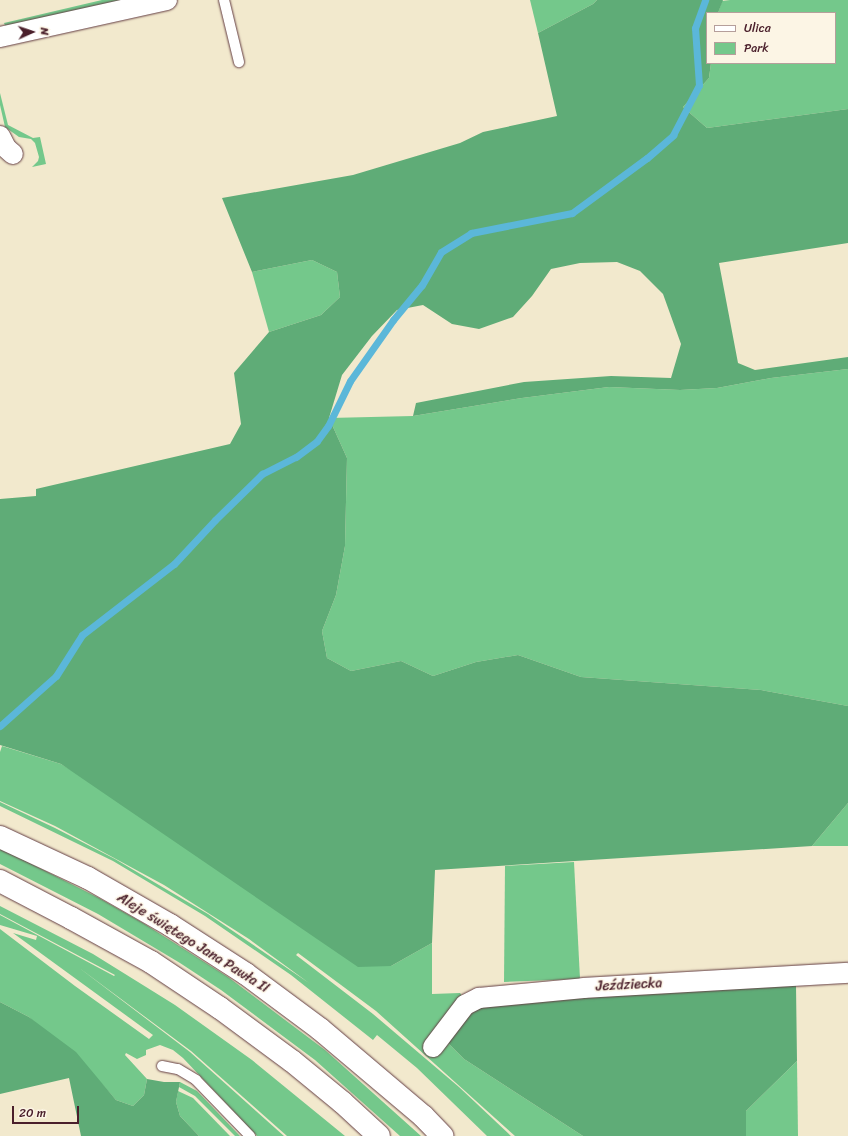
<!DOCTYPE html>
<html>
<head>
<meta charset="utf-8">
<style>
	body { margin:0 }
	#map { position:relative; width:848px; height:1136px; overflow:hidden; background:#f2e9cd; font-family:Sriracha,sans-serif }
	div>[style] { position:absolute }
	.green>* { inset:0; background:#74c88b }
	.forest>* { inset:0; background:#5fac77 }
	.stream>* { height:7px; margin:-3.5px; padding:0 3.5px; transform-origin:3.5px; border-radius:3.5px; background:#5bb7d9 }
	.roads { filter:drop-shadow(0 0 1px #633d43) drop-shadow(0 0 1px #633d43) }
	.lane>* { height:10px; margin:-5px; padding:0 5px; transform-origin:5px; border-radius:5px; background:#fff }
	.street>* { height:20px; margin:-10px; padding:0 10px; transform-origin:10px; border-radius:10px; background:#fff }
	.highway>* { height:22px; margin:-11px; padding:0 11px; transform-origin:11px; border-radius:11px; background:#fff }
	span { translate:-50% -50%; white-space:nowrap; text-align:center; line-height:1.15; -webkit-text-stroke:3px #fcf5e5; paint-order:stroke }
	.street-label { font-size:14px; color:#4a1f2b }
	.legend { position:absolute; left:706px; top:12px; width:130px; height:52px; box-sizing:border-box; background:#fcf5e5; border:1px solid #b59f9b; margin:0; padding:5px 7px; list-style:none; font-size:12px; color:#4a1f2b }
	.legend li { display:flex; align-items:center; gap:8px; height:20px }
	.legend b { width:20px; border:1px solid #b59f9b }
	.north { position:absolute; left:12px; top:12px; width:40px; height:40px; -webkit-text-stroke:3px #fcf5e5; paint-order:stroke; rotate:87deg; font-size:11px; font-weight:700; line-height:16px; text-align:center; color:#4a1f2b }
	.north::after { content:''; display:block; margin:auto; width:14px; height:18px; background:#4a1f2b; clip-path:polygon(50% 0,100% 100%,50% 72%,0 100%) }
	.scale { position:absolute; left:12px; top:1106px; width:67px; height:18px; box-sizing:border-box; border:2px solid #4a1f2b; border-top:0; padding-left:5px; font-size:12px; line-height:14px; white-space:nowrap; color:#4a1f2b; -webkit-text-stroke:3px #fcf5e5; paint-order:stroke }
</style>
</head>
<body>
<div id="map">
	<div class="green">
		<div style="clip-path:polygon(102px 0,129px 0,6px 28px,4px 23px)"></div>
		<div style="clip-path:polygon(530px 0,597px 0,593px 4px,538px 33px)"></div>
		<div style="clip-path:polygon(730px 0,848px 0,848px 109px,707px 128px,683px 107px,709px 78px,711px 63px,835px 63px,835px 13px,718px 13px,722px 1px)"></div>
		<div style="clip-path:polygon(0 93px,8px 125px,33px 138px,40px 137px,46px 164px,32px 167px,38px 161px,39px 157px,35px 143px,31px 139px,19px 137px,5px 127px,0 105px)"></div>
		<div style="clip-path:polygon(312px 260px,337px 272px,340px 297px,321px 315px,269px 332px,252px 272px)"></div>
		<div style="clip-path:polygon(848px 369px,848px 706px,761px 690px,581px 677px,518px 655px,476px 662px,433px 676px,401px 661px,351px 671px,327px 658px,322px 631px,336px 595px,345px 546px,347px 458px,329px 418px,413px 416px,522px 398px,609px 387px,680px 390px,717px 388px,771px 378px)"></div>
		<div style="clip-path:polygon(2px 746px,61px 764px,391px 966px,432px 943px,432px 994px,460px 993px,464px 998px,445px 1040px,464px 1059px,583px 1136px,515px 1136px,376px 1011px,298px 953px,296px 955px,373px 1014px,459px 1087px,511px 1136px,487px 1136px,417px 1068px,377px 1035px,373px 1040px,291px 975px,205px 916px,113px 861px,0 806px,0 802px,55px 828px,115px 859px,208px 914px,309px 983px,249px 939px,164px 885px,55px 826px,0 801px,0 752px)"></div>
		<div style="clip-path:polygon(848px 803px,848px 846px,812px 846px)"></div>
		<div style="clip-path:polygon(0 848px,99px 898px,143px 923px,228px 977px,325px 1050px,421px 1136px,400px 1136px,315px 1060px,221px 990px,180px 963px,98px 914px,0 864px)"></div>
		<div style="clip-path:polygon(574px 862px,580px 979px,504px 982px,505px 866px)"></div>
		<div style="clip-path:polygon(0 906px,93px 954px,175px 1005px,252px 1060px,345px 1136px,287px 1136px,191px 1051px,78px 967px,190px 1052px,284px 1136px,257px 1136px,183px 1058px,173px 1050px,160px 1045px,146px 1050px,146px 1055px,137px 1059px,126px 1053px,125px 1055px,147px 1079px,144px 1095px,133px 1106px,116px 1100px,102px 1084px,29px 1017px,0 1002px,0 929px,75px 986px,149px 1039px,153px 1035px,13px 933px,36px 940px,37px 936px,0 925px,0 915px,114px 976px,115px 975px,0 914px)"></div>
		<div style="clip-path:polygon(797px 1061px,798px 1136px,746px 1136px,746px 1111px)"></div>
		<div style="clip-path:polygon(180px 1082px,197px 1091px,240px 1136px,235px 1136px,195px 1096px,179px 1087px)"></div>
		<div style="clip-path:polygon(178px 1091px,193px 1098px,230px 1136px,199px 1136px,180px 1116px,176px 1102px)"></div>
	</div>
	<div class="forest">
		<div style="clip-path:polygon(597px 0,723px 0,718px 13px,707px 13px,707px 63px,711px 63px,709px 78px,683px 107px,707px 128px,848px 109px,848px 243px,719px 263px,738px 363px,755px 370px,848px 357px,848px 369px,771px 378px,717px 388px,680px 390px,609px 387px,522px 398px,413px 416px,416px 403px,524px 382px,611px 376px,671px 378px,681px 344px,663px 294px,640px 271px,617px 262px,580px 263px,551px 269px,532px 296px,513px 317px,479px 329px,452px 324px,423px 305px,397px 310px,372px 336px,342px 375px,329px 418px,347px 458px,345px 546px,336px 595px,322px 631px,327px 658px,351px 671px,401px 661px,433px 676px,476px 662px,518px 655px,581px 677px,761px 690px,848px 706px,848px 803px,812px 846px,435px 870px,432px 943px,391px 966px,358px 967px,61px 764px,0 745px,0 499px,36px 496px,36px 489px,230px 444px,241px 424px,234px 373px,269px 332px,321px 315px,340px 297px,337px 272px,312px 260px,252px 272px,222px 198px,353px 175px,460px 143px,483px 132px,557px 116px,538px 33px,593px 4px)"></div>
		<div style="clip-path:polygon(796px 985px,797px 1061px,746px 1111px,746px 1136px,583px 1136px,464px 1059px,445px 1040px,475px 1007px,501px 1003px)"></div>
		<div style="clip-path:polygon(0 1002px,29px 1017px,76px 1052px,116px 1100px,133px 1106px,144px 1095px,147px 1079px,164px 1082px,180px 1082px,176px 1102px,180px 1116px,199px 1136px,81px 1136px,69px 1078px,0 1094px)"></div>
	</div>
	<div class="stream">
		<div style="left:0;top:726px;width:75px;rotate:-41.8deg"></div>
		<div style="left:56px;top:676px;width:49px;rotate:-57.6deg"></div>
		<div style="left:82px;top:635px;width:116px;rotate:-37.7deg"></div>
		<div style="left:174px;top:564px;width:60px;rotate:-47deg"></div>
		<div style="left:215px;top:520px;width:66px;rotate:-44.4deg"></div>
		<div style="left:262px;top:474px;width:38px;rotate:-27deg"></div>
		<div style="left:296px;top:457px;width:26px;rotate:-37deg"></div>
		<div style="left:317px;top:441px;width:19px;rotate:-54deg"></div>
		<div style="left:328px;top:426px;width:50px;rotate:-63.9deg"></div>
		<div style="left:350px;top:381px;width:75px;rotate:-54.8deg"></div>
		<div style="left:393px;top:320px;width:45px;rotate:-50.4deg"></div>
		<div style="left:422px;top:285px;width:38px;rotate:-60deg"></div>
		<div style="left:441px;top:252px;width:36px;rotate:-32deg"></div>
		<div style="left:471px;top:233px;width:103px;rotate:-11.2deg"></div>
		<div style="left:572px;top:213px;width:93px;rotate:-36.3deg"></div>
		<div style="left:647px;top:158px;width:35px;rotate:-41deg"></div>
		<div style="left:673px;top:135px;width:56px;rotate:-62.5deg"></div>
		<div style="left:699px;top:85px;width:57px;rotate:-94deg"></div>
		<div style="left:695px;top:28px;width:30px;rotate:-70deg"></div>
	</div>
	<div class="roads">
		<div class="lane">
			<div style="left:224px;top:0;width:64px;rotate:76.4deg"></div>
			<div style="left:162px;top:1066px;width:16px;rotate:11deg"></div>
			<div style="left:178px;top:1069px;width:21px;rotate:31deg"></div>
			<div style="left:196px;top:1080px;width:78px;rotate:46deg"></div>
		</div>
		<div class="street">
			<div style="left:0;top:37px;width:171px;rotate:-12.5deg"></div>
			<div style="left:0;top:136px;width:13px;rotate:63deg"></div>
			<div style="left:6px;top:148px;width:9px;rotate:41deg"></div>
			<div style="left:433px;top:1047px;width:53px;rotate:-52.7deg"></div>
			<div style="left:465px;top:1005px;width:16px;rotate:-27deg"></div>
			<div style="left:479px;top:998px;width:105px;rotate:-5.4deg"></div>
			<div style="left:584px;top:988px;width:264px;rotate:-3.3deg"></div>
		</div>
		<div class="highway">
			<div style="left:0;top:837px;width:97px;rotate:25deg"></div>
			<div style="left:88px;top:878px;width:95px;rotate:29.8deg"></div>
			<div style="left:170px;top:925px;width:90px;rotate:32.8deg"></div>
			<div style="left:246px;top:974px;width:92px;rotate:36.6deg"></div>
			<div style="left:320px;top:1029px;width:135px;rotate:40.2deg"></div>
			<div style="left:423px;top:1116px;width:28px;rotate:46deg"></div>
			<div style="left:0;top:881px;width:80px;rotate:27.5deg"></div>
			<div style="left:71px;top:918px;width:91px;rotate:28.8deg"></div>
			<div style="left:151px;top:962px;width:83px;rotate:33.7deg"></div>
			<div style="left:220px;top:1008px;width:89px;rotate:36.4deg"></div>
			<div style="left:292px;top:1061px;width:65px;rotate:39.4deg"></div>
			<div style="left:342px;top:1102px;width:50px;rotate:42.6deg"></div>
		</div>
	</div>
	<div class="street-label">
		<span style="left:193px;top:943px;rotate:32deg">Aleje świętego Jana Pawła II</span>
		<span style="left:629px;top:985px;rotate:-3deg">Jeździecka</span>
	</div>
	<ul class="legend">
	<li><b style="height:5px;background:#fff"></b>Ulica</li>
	<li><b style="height:11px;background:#74c88b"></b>Park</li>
	</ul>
	<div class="north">N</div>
	<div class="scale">20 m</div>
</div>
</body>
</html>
